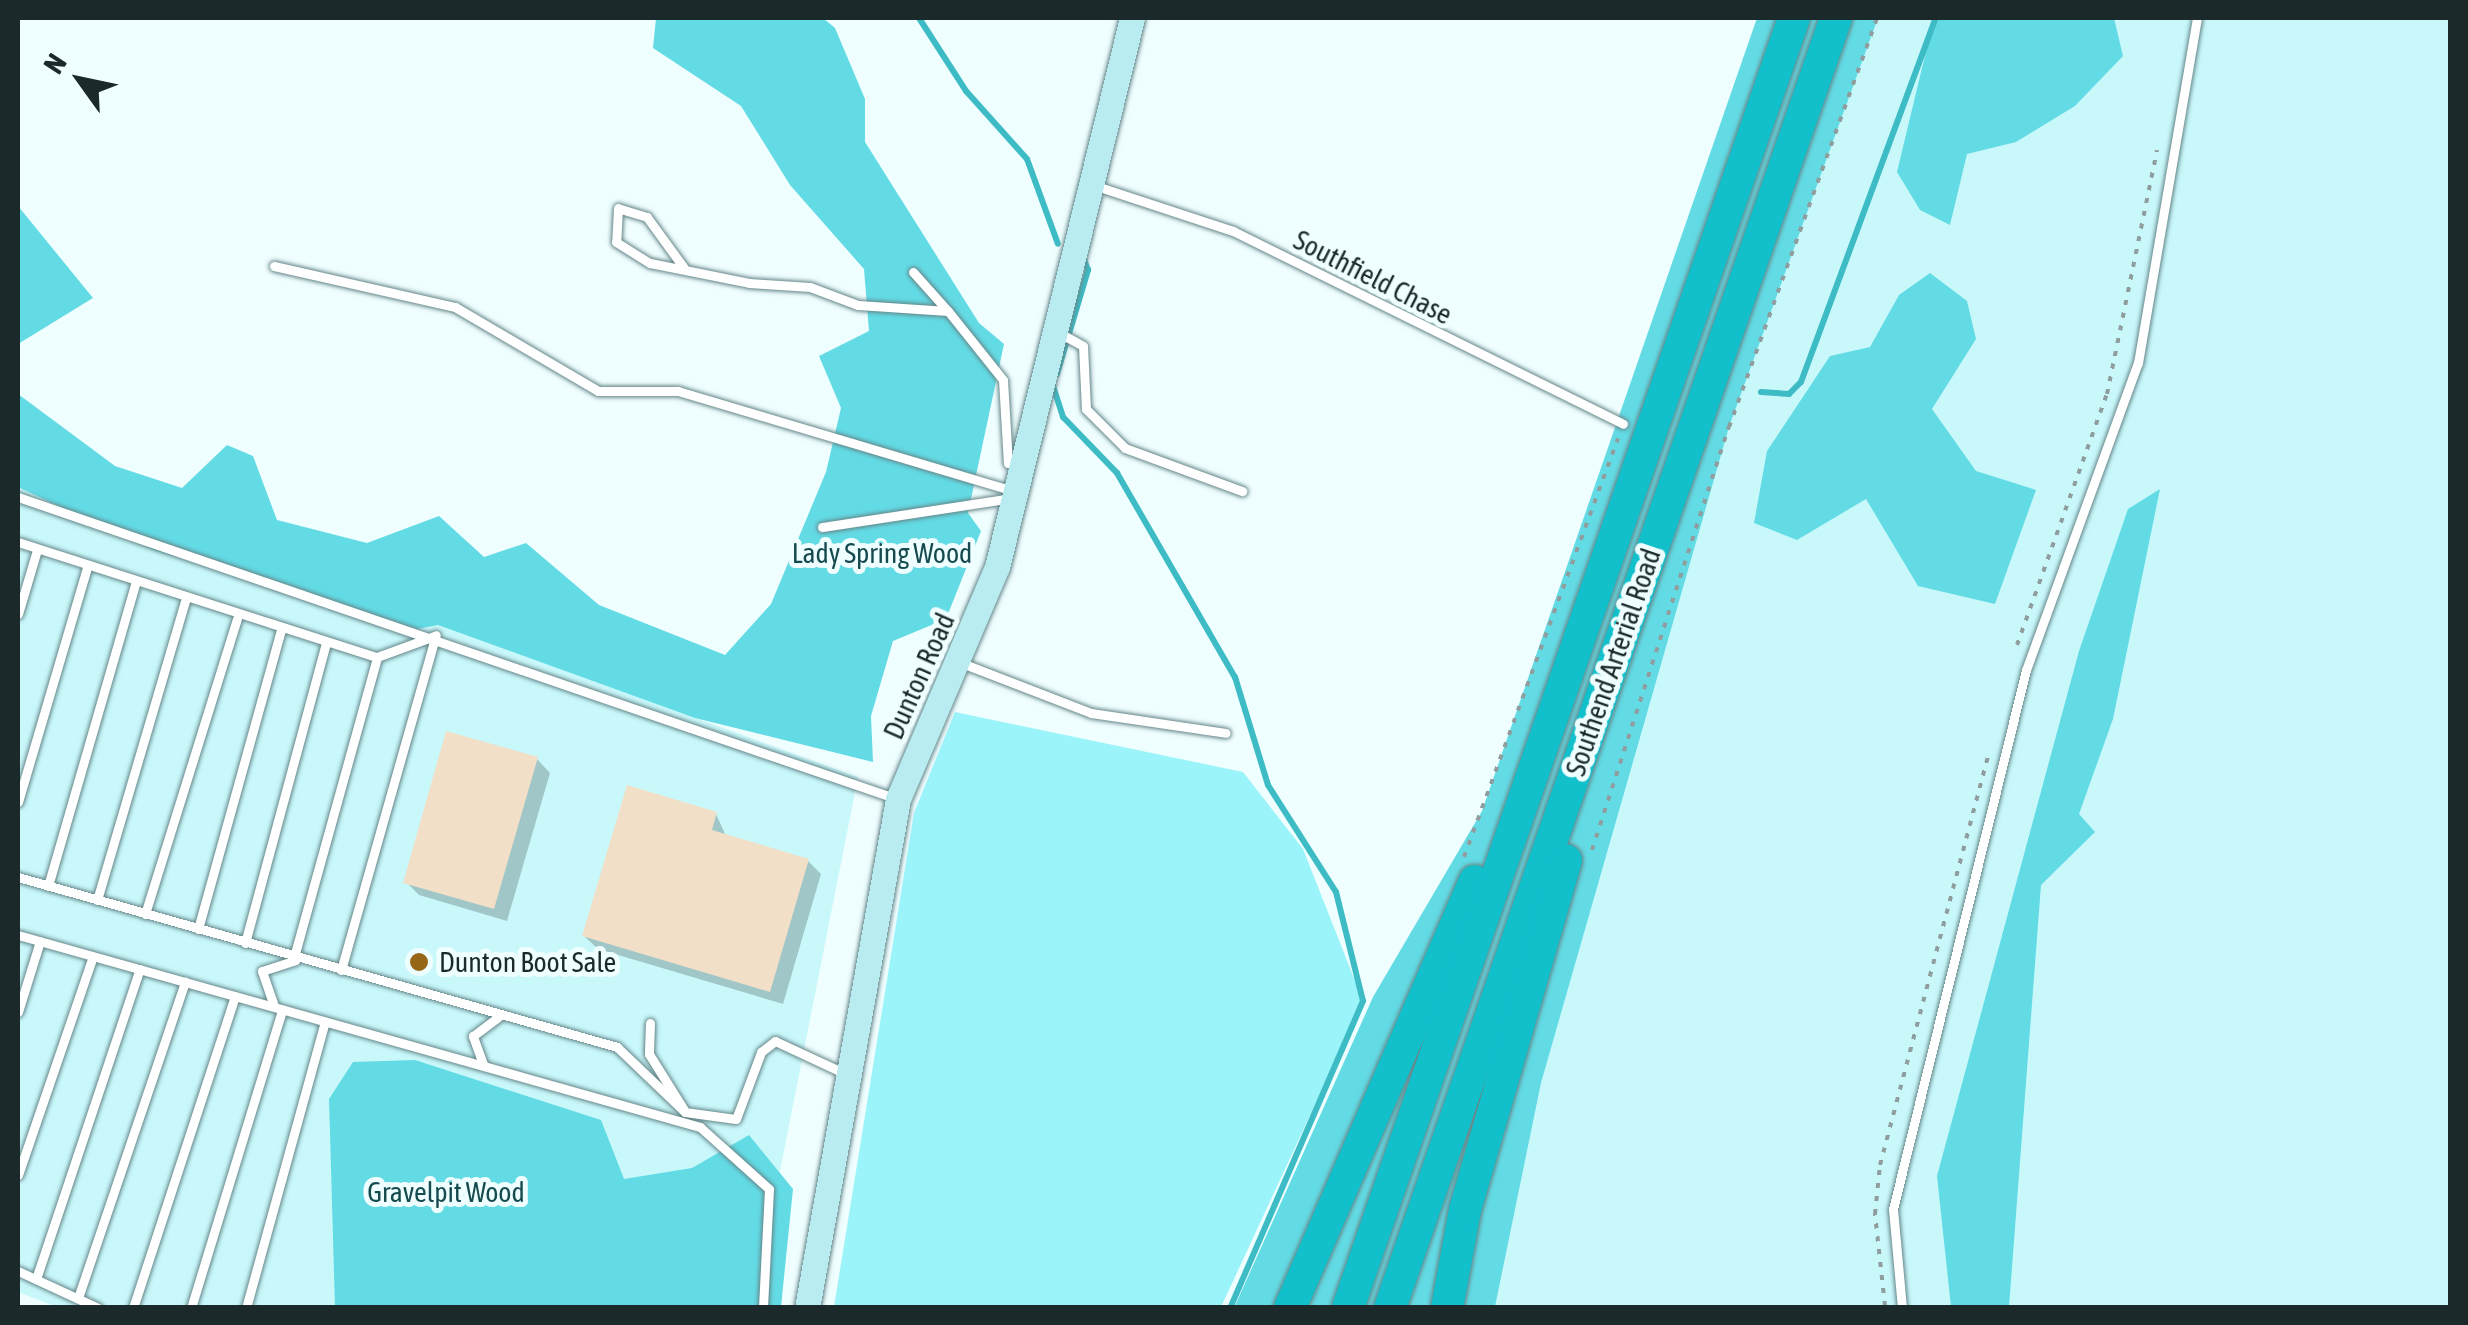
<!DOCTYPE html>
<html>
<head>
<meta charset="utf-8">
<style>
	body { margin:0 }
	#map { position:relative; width:2468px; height:1325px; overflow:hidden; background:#effeff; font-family:"Asap Condensed",sans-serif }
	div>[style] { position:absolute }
	.built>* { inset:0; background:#c9f8fb }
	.green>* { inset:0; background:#9cf4fb }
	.forest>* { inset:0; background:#63dbe5 }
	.shadow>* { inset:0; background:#0003 }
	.stream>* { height:6px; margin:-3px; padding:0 3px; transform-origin:3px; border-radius:3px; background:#3ebcc5 }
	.building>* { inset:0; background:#f1dfc7 }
	.path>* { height:4px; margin-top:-2px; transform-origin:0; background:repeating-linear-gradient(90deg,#8f9d9e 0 5px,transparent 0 13px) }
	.roads { filter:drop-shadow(0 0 2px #658689) drop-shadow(0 0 2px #658689) }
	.lane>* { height:9px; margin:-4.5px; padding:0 4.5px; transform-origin:4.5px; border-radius:4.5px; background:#fff }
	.secondary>* { height:25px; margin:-12.5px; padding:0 12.5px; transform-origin:12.5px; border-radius:12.5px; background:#b8ecf0 }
	.highway>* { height:32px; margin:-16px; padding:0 16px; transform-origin:16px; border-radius:16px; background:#12c0cc }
	.dots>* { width:28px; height:28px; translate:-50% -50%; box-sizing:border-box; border:5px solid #effeff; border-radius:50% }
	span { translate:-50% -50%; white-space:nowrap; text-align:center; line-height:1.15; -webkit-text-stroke:10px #effeff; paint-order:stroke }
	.street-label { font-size:28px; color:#1b292a }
	.park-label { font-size:28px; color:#154b4f }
	.poi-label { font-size:28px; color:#1b292a }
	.left { translate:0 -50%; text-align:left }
	.frame { position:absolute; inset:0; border:20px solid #1b292a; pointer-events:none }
	.north { position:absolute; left:30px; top:30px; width:100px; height:100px; -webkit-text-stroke:8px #effeff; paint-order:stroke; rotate:303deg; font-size:28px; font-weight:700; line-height:40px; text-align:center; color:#1b292a }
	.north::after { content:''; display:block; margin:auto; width:35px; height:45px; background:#1b292a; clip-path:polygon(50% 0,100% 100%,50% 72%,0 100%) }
</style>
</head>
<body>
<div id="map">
	<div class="built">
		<div style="clip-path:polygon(1878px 18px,2450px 18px,2450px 1307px,1495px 1308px,1541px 1083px,1725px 438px)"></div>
		<div style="clip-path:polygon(18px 472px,858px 777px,753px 1307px,59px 1308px,18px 1292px)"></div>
	</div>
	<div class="green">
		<div style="clip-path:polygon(955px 712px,1243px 772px,1303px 849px,1363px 1001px,1221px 1307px,834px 1307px,914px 813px)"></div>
	</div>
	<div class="forest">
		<div style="clip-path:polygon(656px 18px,823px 18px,835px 28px,865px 99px,865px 142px,979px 323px,1004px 344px,968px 513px,981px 531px,946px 619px,893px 641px,871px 716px,873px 762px,695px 718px,438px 625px,417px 629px,153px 550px,18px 487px,18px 394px,115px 466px,182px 488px,227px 445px,253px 456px,277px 520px,367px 543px,439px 516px,484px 557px,526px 543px,599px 605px,725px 655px,771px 604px,826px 472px,841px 408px,819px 356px,869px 331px,864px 269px,790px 185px,741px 106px,653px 48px)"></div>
		<div style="clip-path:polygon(1757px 18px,1878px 18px,1729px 427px,1541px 1083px,1495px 1307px,1234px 1308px,1373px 997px,1482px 811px)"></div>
		<div style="clip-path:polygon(1934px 18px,2114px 18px,2123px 56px,2075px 106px,2016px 142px,1967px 154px,1950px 225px,1920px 210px,1897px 172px)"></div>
		<div style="clip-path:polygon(18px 206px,93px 298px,18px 344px)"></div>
		<div style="clip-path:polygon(1930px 273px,1967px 301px,1976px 339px,1932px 409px,1976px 471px,2036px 490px,1995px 604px,1918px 586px,1866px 499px,1797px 540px,1754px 523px,1767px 451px,1830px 356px,1870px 347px,1899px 295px)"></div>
		<div style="clip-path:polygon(2160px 489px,2113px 719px,2079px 814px,2095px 832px,2041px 885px,2009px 1307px,1951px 1307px,1937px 1176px,2079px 651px,2128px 509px)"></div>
		<div style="clip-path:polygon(415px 1060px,601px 1120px,624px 1179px,692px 1168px,749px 1135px,793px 1189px,781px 1307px,335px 1307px,329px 1099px,353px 1062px)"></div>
	</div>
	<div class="shadow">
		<div style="clip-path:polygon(537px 759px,550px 773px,507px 921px,419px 895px,406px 882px)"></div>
		<div style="clip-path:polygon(716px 814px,726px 836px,808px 861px,821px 874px,783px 1004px,598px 949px,584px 936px)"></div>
	</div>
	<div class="stream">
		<div style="left:919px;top:18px;width:87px;rotate:57.2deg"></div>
		<div style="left:966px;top:91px;width:91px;rotate:48.1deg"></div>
		<div style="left:1027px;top:159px;width:90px;rotate:70deg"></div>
		<div style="left:1057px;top:374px;width:109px;rotate:-73.4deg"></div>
		<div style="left:1088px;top:270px;width:14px;rotate:-111deg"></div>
		<div style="left:1053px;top:386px;width:33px;rotate:72deg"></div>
		<div style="left:1063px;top:417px;width:78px;rotate:46deg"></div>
		<div style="left:1117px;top:473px;width:236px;rotate:60deg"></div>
		<div style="left:1235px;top:677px;width:113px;rotate:73deg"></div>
		<div style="left:1268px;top:785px;width:127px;rotate:57.6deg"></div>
		<div style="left:1336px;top:892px;width:112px;rotate:76.1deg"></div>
		<div style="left:1363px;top:1001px;width:335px;rotate:113.4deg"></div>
		<div style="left:1761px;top:392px;width:28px;rotate:4deg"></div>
		<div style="left:1789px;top:394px;width:17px;rotate:-45deg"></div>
		<div style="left:1801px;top:382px;width:388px;rotate:-69.7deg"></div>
	</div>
	<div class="building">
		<div style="clip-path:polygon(446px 731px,538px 757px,494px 909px,403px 883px)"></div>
		<div style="clip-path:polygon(627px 785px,717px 812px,712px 830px,809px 859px,770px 992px,582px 936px)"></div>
	</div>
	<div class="path">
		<div style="left:2017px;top:645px;width:267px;rotate:-70.3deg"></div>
		<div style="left:2107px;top:394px;width:249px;rotate:-78.4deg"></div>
		<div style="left:1592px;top:850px;width:445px;rotate:-72.1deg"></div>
		<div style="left:1729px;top:427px;width:435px;rotate:-70.1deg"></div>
		<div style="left:1464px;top:857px;width:446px;rotate:-69.8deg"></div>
		<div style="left:1885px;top:1306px;width:93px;rotate:-96.2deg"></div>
		<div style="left:1875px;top:1214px;width:49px;rotate:-84.2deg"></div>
		<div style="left:1880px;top:1165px;width:424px;rotate:-75.2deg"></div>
	</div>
	<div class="roads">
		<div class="lane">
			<div style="left:1096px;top:186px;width:144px;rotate:18.2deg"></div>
			<div style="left:1233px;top:231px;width:435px;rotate:26.3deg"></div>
			<div style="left:274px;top:266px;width:186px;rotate:12.8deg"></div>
			<div style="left:455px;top:307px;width:166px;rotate:30.4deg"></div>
			<div style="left:598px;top:391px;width:80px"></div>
			<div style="left:678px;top:391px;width:350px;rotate:16.6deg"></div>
			<div style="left:684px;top:268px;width:63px;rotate:-126deg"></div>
			<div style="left:647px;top:217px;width:30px;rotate:-163deg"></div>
			<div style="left:618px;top:208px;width:34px;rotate:93deg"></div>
			<div style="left:616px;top:242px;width:40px;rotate:32deg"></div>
			<div style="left:650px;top:263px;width:101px;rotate:11.4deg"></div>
			<div style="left:749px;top:283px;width:61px;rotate:3.8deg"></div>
			<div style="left:810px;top:287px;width:51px;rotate:20.6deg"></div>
			<div style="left:858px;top:305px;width:90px;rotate:3.8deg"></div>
			<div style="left:948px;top:311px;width:88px;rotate:51.4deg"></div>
			<div style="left:1003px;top:380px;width:83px;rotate:86.6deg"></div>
			<div style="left:1008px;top:463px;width:12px;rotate:20deg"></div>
			<div style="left:913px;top:272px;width:50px;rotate:48.3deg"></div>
			<div style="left:1056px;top:331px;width:31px;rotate:29deg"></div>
			<div style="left:1083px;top:346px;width:63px;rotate:87.3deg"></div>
			<div style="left:1086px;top:409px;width:55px;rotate:45deg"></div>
			<div style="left:1125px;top:448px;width:125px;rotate:20.2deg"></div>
			<div style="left:18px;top:497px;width:926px;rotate:18.96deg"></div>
			<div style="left:822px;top:527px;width:191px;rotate:-8.7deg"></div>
			<div style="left:18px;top:542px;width:377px;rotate:17.8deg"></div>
			<div style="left:377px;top:657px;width:61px;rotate:-20.2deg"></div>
			<div style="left:18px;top:614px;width:67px;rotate:-73.5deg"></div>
			<div style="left:959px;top:662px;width:142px;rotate:21.1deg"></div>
			<div style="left:1091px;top:713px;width:136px;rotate:8.4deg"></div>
			<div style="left:18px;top:802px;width:245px;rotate:-73.6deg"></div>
			<div style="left:18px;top:877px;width:623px;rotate:15.84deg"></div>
			<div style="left:617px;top:1047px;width:94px;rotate:43.7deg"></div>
			<div style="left:685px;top:1112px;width:51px;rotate:7.8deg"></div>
			<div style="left:736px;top:1119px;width:72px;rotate:-69.5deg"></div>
			<div style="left:761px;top:1052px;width:18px;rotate:-38deg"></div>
			<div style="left:775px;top:1041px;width:78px;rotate:24.9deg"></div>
			<div style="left:48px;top:886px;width:314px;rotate:-73.9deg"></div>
			<div style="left:97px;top:900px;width:312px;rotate:-73.6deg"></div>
			<div style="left:145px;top:914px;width:309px;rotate:-72.7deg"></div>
			<div style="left:198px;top:929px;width:310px;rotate:-74.5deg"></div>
			<div style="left:18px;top:935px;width:709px;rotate:15.72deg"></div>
			<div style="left:700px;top:1127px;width:93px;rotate:41.9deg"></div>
			<div style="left:769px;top:1189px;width:119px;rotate:92.9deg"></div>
			<div style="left:245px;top:943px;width:311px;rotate:-74.9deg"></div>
			<div style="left:294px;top:957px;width:311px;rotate:-74.5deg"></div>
			<div style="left:341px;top:970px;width:348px;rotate:-74.2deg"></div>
			<div style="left:274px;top:1006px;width:37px;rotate:-109deg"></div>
			<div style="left:262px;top:971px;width:35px;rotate:-18deg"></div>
			<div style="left:18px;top:1012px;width:74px;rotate:-72.8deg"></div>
			<div style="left:650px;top:1023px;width:31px;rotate:92deg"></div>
			<div style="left:649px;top:1054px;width:66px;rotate:58deg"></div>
			<div style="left:483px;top:1064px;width:30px;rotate:-110deg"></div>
			<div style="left:473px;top:1036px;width:31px;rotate:-37deg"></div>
			<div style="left:18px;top:1175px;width:231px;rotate:-71.1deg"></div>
			<div style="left:18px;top:1271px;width:88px;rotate:24.8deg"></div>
			<div style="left:36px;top:1279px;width:327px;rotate:-71.5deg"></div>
			<div style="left:78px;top:1298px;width:334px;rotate:-71.3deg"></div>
			<div style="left:133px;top:1308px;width:328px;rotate:-71.9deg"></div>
			<div style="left:191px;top:1308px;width:312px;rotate:-73deg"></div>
			<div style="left:246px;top:1308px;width:297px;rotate:-74.6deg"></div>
			<div style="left:1902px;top:1308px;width:99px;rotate:-95.2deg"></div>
			<div style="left:1893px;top:1209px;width:555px;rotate:-76.14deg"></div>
			<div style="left:2026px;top:670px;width:327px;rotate:-70deg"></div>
			<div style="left:2138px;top:363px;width:350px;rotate:-80.3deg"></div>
		</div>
		<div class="secondary">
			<div style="left:807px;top:1308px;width:517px;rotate:-79.86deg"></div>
			<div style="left:898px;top:799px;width:252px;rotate:-66.9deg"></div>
			<div style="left:997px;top:567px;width:565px;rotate:-76.18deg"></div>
		</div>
		<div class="highway">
			<div style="left:1290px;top:1308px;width:465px;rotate:-66.6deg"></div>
			<div style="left:1348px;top:1308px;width:1365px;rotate:-70.93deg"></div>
			<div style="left:1390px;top:1308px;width:1365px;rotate:-70.93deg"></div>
			<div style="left:1447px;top:1308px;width:100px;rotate:-79.6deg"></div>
			<div style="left:1465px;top:1210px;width:364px;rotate:-73.9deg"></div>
		</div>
	</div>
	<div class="dots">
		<div style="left:419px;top:962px;background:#966717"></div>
	</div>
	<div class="street-label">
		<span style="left:1373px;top:277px;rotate:27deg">Southfield Chase</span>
		<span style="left:1613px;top:662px;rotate:-71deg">Southend Arterial Road</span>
		<span style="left:919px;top:676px;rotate:-66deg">Dunton Road</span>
	</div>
	<div class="park-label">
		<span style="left:882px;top:553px">Lady Spring Wood</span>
		<span style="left:446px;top:1192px">Gravelpit Wood</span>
	</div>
	<div class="poi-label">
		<span class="left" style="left:439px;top:962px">Dunton Boot Sale</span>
	</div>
	<div class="frame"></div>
	<div class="north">N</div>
</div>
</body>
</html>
